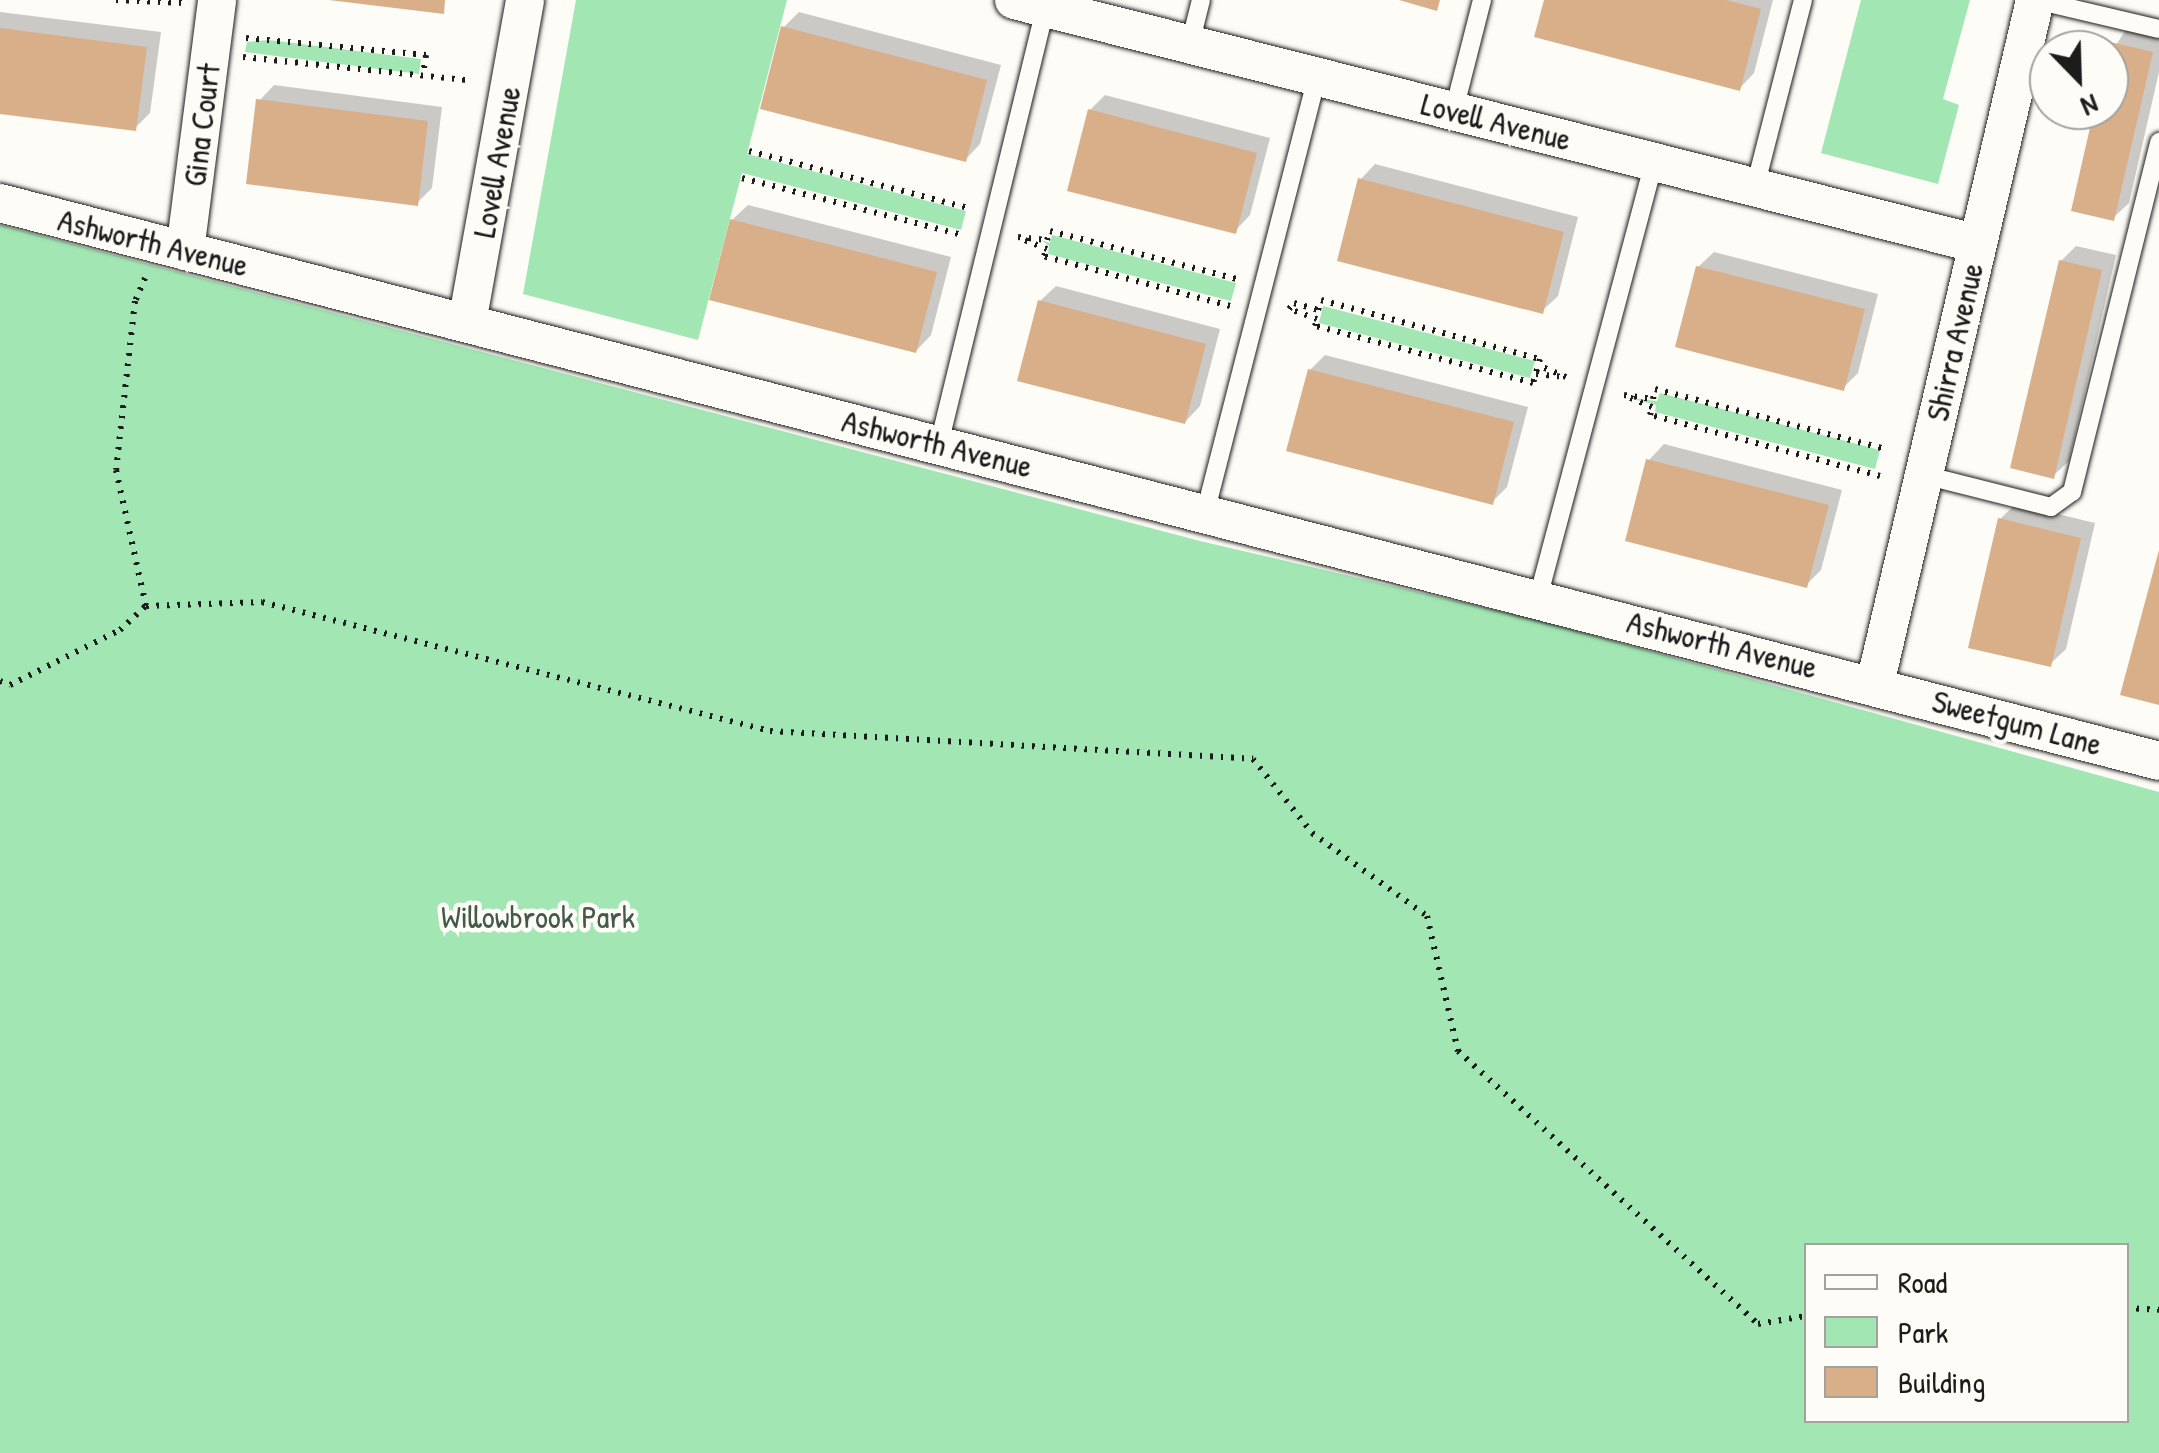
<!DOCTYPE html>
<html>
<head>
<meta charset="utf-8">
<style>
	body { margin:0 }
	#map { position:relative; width:2159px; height:1453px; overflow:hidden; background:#fdfcf7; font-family:"Patrick Hand",sans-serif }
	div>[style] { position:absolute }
	.green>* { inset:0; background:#a2e7b3 }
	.shadow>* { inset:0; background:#0003 }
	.building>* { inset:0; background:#d8af89 }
	.path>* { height:6px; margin-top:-3px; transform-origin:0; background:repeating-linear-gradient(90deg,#1c1c1c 0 2.5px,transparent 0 10.5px) }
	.roads { filter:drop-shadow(0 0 2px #1c1c1c) drop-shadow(0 0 2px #1c1c1c) }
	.lane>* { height:18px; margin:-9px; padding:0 9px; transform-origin:9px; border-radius:9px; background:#fdfcf7 }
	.street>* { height:38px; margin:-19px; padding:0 19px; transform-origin:19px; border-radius:19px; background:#fdfcf7 }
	span { translate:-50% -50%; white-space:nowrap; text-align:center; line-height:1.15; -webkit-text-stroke:9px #fdfcf7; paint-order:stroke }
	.street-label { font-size:32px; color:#1c1c1c }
	.park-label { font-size:32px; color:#445949 }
	.legend { position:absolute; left:1804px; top:1243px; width:325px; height:180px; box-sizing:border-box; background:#fdfcf7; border:2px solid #a3a29f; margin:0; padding:12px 18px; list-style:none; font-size:30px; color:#1c1c1c }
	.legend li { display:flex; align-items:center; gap:20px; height:50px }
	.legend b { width:50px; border:2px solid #a3a29f }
	.north { position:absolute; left:2029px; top:30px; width:100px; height:100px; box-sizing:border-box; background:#fdfcf7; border:2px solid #a3a29f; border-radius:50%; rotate:157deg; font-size:28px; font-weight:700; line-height:40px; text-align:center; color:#1c1c1c }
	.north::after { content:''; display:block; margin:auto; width:35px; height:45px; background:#1c1c1c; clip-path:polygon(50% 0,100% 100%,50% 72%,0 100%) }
</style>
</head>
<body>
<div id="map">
	<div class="green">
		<div style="clip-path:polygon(576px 0,787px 0,747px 154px,966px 211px,961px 230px,742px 173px,698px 340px,523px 294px)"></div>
		<div style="clip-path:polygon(1861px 0,1970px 0,1943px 99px,1959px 105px,1938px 184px,1821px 153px)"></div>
		<div style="clip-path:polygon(269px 40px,421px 59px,419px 74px,245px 52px,247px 42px)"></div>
		<div style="clip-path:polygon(evenodd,0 225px,1200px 541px,1534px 619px,2159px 792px,2159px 1453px,0 1453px,0 225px,1806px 1246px,2126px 1246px,2126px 1420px,1806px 1420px,1806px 1246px)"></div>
		<div style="clip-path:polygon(1052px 235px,1236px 283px,1231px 301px,1048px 254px,1049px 246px,1041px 240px,1050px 243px)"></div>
		<div style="clip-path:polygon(1323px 306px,1535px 361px,1530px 378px,1319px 323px)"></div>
		<div style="clip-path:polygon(1660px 393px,1880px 450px,1875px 469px,1655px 412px,1656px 405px,1629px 398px,1657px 401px)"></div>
	</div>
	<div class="shadow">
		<div style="clip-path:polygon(1546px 0,1773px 0,1754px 73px,1739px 89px)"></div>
		<div style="clip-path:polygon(0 12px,161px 32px,150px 113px,135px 128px,0 111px)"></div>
		<div style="clip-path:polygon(799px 12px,1001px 65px,980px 144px,965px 160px,784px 27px)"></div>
		<div style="clip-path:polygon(2127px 28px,2159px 35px,2159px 72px,2129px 203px,2113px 218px,2096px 110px,2109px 110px,2109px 56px)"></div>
		<div style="clip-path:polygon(274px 85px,442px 107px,432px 188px,417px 203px,259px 101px)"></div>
		<div style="clip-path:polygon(1105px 95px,1270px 138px,1250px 215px,1235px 231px,1090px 110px)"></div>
		<div style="clip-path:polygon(1375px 164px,1578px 217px,1558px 296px,1542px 311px,1360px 180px)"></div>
		<div style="clip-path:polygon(748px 205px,951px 257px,931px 335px,916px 351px,732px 220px)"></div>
		<div style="clip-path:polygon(2076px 246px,2116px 255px,2069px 461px,2053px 476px,2061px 261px)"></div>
		<div style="clip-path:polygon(1714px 252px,1878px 294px,1858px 373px,1843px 388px,1698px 267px)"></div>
		<div style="clip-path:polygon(1056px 286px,1220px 329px,1200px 406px,1185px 422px,1040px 301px)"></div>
		<div style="clip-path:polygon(1325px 355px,1528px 407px,1507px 487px,1492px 502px,1310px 370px)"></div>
		<div style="clip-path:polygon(1664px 444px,1842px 490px,1821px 570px,1806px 585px,1649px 460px)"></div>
		<div style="clip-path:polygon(2016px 504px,2095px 523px,2066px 649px,2050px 664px,2000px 519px)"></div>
	</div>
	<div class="building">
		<div style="clip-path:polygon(329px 0,445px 0,444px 14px)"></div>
		<div style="clip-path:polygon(1399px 0,1440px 0,1437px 11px)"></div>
		<div style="clip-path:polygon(1544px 0,1726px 0,1761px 9px,1740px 91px,1534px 37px)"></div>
		<div style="clip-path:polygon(781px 26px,987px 80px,966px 162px,760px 109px)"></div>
		<div style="clip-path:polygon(0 28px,147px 47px,136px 131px,0 114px)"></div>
		<div style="clip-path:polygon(2110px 42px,2153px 52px,2114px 221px,2071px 211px,2094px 110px,2109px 110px)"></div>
		<div style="clip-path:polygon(256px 99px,428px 121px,418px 206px,246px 184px)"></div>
		<div style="clip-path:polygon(1088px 109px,1257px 153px,1236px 234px,1067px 191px)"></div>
		<div style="clip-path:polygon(1358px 178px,1564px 232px,1543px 314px,1337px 261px)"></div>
		<div style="clip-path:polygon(730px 219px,937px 272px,916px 353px,709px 300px)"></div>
		<div style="clip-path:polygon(2059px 260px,2102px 270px,2054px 479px,2010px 468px)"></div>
		<div style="clip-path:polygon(1696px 266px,1865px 309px,1844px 391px,1675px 347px)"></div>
		<div style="clip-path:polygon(1038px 300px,1206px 344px,1185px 424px,1017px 381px)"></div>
		<div style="clip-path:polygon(1308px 369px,1514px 422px,1493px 505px,1286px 451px)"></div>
		<div style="clip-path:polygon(1646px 459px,1829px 505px,1807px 588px,1625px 541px)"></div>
		<div style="clip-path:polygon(1998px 518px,2081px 538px,2051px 667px,1968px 648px)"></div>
		<div style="clip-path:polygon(2159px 550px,2159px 705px,2120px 695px)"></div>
	</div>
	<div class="path">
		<div style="left:116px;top:0;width:68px;rotate:2.5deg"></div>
		<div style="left:246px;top:38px;width:181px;rotate:5.4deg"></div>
		<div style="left:426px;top:55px;width:18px;rotate:99deg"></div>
		<div style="left:243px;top:57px;width:225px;rotate:5.9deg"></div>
		<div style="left:749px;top:151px;width:226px;rotate:14.6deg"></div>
		<div style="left:742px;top:178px;width:224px;rotate:14.5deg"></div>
		<div style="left:145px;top:278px;width:25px;rotate:113deg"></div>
		<div style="left:135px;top:301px;width:170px;rotate:96.4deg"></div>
		<div style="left:116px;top:470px;width:139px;rotate:77.6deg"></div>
		<div style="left:1321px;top:300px;width:227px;rotate:15.1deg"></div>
		<div style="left:1540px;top:359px;width:25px;rotate:106deg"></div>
		<div style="left:1533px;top:383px;width:225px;rotate:-165.3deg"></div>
		<div style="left:1315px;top:326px;width:7px;rotate:-74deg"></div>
		<div style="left:1317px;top:319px;width:30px;rotate:-160deg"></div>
		<div style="left:1289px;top:309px;width:8px;rotate:-50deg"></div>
		<div style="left:1294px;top:303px;width:25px;rotate:16deg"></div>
		<div style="left:1318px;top:310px;width:10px;rotate:-73deg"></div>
		<div style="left:1230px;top:306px;width:193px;rotate:-165deg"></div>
		<div style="left:1044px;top:256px;width:8px;rotate:-67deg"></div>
		<div style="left:1047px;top:249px;width:31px;rotate:-158deg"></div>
		<div style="left:1018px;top:237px;width:29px;rotate:6deg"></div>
		<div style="left:1047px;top:240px;width:9px;rotate:-72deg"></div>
		<div style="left:1050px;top:231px;width:193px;rotate:14.4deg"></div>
		<div style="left:1536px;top:374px;width:30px;rotate:6deg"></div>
		<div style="left:1566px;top:377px;width:30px;rotate:-157deg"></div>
		<div style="left:1880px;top:476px;width:238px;rotate:-165.1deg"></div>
		<div style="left:1650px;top:415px;width:8px;rotate:-76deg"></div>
		<div style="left:1652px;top:407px;width:30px;rotate:-157deg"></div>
		<div style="left:1624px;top:395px;width:29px;rotate:8deg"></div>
		<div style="left:1653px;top:399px;width:10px;rotate:-79deg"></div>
		<div style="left:1655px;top:389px;width:239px;rotate:14.6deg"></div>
		<div style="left:0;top:681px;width:11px;rotate:22deg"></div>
		<div style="left:10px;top:685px;width:123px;rotate:-26.6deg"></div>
		<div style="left:120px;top:630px;width:35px;rotate:-43deg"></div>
		<div style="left:146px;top:606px;width:116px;rotate:-2deg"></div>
		<div style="left:262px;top:602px;width:524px;rotate:14.25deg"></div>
		<div style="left:770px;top:731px;width:484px;rotate:3.3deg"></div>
		<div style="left:1253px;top:759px;width:95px;rotate:51.4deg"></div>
		<div style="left:1312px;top:833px;width:142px;rotate:35.8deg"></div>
		<div style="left:1427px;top:916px;width:139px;rotate:77.1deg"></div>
		<div style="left:1458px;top:1051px;width:406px;rotate:42.3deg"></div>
		<div style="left:1758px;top:1324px;width:49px;rotate:-9.5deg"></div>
		<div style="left:2126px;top:1308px;width:33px;rotate:3deg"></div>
	</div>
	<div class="roads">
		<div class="lane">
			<div style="left:2036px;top:0;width:126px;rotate:13.3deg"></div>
			<div style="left:1190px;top:44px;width:45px;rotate:-76deg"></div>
			<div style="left:1454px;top:110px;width:114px;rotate:-75.7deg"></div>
			<div style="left:1755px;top:187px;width:193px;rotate:-75.6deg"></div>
			<div style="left:939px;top:444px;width:449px;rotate:-76.3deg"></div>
			<div style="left:1924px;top:475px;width:131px;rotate:14.1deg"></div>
			<div style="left:2051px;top:507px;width:26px;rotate:-36deg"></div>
			<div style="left:2072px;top:492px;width:361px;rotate:-76deg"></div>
			<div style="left:1205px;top:513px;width:450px;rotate:-75.6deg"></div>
			<div style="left:1538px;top:598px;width:451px;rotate:-75.1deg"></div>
		</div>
		<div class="street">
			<div style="left:1014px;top:0;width:994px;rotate:14.2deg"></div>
			<div style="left:0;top:203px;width:2230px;rotate:14.49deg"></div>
			<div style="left:185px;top:251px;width:253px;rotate:-82.7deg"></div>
			<div style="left:467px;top:323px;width:328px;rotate:-79.8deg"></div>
			<div style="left:1875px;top:684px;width:702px;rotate:-76.83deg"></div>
		</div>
	</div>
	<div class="street-label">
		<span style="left:1496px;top:122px;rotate:14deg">Lovell Avenue</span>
		<span style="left:202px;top:125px;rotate:-83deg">Gina Court</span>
		<span style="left:497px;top:162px;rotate:-80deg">Lovell Avenue</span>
		<span style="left:153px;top:243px;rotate:14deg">Ashworth Avenue</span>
		<span style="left:1955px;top:342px;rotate:-77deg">Shirra Avenue</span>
		<span style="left:937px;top:444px;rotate:14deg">Ashworth Avenue</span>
		<span style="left:1722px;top:645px;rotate:14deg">Ashworth Avenue</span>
		<span style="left:2017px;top:723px;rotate:15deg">Sweetgum Lane</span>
	</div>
	<div class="park-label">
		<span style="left:538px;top:917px">Willowbrook Park</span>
	</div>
	<ul class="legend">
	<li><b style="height:12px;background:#fdfcf7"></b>Road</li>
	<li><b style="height:28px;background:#a2e7b3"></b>Park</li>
	<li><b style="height:28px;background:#d8af89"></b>Building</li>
	</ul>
	<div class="north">N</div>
</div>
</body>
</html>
